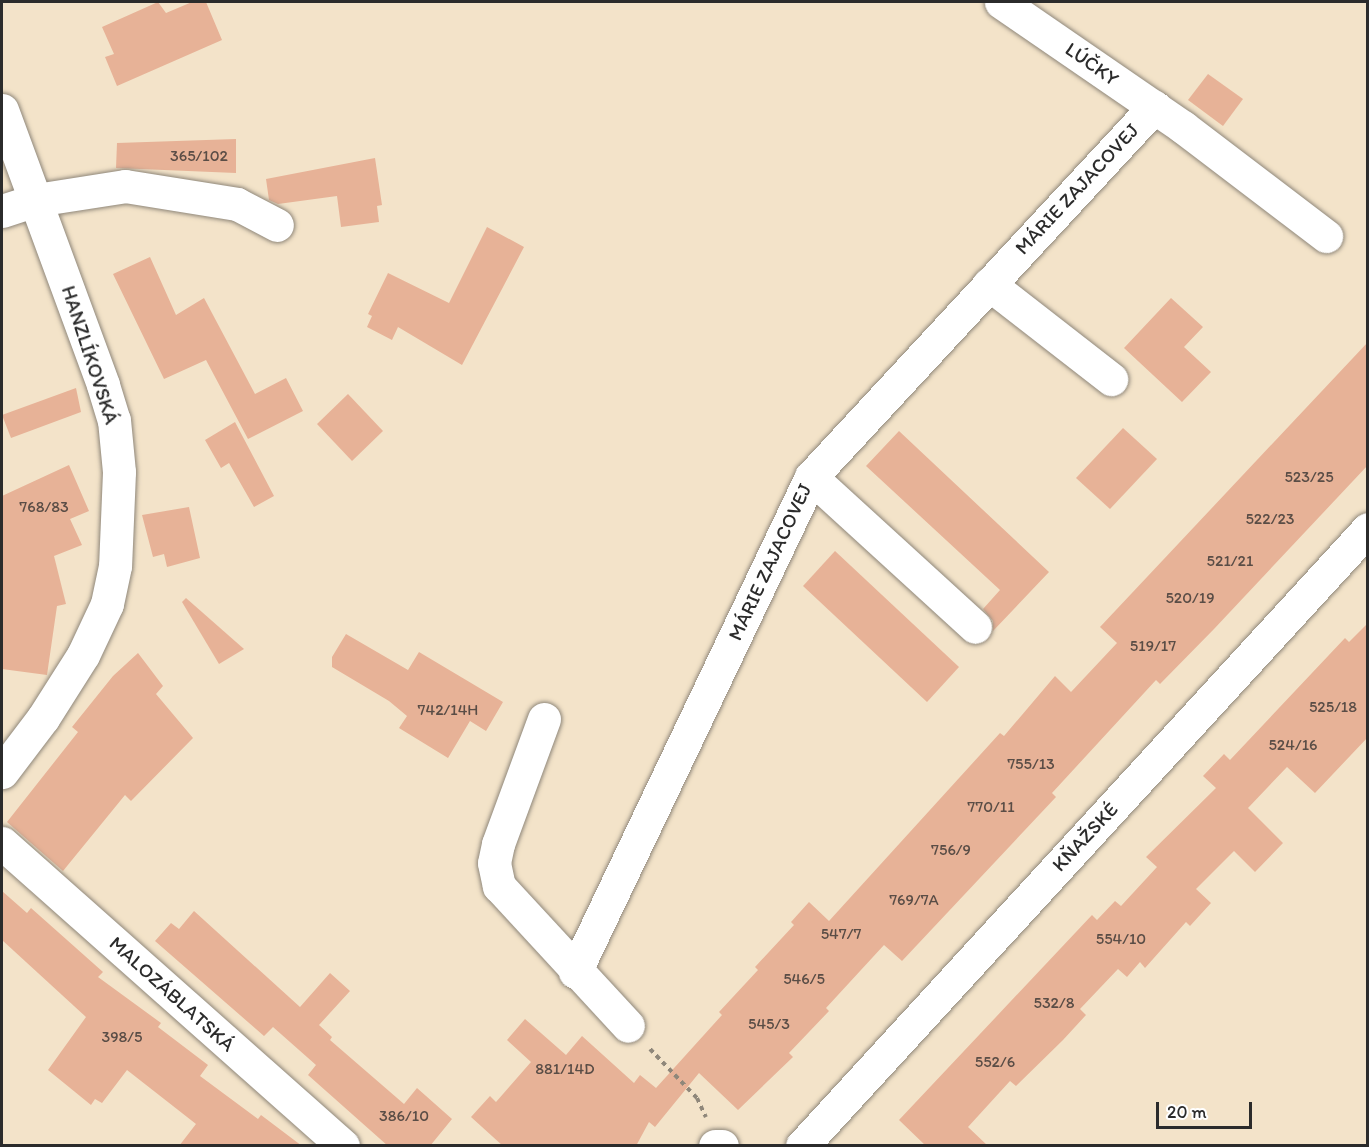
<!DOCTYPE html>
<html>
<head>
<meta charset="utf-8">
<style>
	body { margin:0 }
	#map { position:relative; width:1369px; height:1147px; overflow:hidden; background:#f3e3c9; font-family:Itim,sans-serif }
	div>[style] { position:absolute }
	.building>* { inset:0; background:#e7b297 }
	.path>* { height:4px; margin-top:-2px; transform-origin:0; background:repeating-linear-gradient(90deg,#8f877a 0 4.5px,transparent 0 9px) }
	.roads { filter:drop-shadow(0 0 2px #8f877a) drop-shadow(0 0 2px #8f877a) }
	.minor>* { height:33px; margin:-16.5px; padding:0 16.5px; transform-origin:16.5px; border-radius:16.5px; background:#fff }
	.tertiary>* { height:33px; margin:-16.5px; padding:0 16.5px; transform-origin:16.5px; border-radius:16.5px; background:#fff }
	span { translate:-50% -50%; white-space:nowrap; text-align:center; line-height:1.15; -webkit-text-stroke:5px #fff; paint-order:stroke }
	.number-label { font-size:16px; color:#5a4d46 }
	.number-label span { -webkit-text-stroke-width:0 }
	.street-label { font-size:20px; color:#2b2b2b }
	.frame { position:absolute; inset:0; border:3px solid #2b2b2b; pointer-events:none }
	.scale { position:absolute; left:1156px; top:1102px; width:96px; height:27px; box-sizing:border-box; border:3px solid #2b2b2b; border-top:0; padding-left:8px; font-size:18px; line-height:21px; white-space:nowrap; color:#2b2b2b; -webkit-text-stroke:4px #fff; paint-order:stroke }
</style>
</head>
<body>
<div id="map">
	<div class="building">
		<div style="clip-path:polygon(158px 2px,166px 13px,192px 2px,206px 2px,222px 40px,117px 86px,105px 57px,114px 54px,102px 27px)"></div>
		<div style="clip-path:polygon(1208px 74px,1243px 99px,1223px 126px,1188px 100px)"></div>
		<div style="clip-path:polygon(236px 139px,236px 173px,116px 168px,117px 143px)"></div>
		<div style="clip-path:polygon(375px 158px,382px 205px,377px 206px,379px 222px,341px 227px,337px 196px,278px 204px,269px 200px,266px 179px)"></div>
		<div style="clip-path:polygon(487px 227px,524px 247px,462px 365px,398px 327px,392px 340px,367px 327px,372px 316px,368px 314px,388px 273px,449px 303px)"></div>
		<div style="clip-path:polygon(150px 257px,176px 315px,204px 298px,255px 394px,286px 378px,303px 411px,248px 439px,206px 360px,164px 379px,113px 274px)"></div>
		<div style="clip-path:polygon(1171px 298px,1203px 327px,1184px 347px,1211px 372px,1182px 402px,1124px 348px)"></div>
		<div style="clip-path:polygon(1368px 342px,1368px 465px,1214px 629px,1160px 684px,1156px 680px,1052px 793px,1056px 797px,902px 961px,884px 945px,826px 1008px,829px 1011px,789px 1053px,793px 1057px,738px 1110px,699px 1073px,655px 1127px,649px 1122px,636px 1146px,503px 1146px,471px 1117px,490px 1096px,496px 1102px,531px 1062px,507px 1040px,525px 1019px,566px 1055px,582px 1036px,634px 1083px,640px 1075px,656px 1088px,722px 1015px,719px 1012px,758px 970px,755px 967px,794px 925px,791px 922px,809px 902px,829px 921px,1000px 733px,1004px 736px,1055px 676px,1071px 692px,1117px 643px,1100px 627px)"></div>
		<div style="clip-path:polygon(76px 388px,81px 412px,11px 438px,2px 415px)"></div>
		<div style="clip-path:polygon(348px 394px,383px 431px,352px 461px,317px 424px)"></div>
		<div style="clip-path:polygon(235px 422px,274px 496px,254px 507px,229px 463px,221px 468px,205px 440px)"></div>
		<div style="clip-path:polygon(1123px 428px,1157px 459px,1110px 509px,1076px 478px)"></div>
		<div style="clip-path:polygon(899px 431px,1049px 572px,993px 631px,993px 621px,983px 609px,1000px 590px,866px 466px)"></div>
		<div style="clip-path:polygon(69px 465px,89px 511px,70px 519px,82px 545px,54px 556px,66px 604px,57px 606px,47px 675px,2px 669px,2px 496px)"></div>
		<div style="clip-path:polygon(189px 507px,200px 558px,167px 567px,164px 554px,153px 557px,142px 515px)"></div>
		<div style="clip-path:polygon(835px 551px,959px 667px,927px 702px,803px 586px)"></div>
		<div style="clip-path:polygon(186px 598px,244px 649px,219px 664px,182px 602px)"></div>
		<div style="clip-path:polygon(1368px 623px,1368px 737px,1315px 793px,1287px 767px,1248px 808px,1283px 843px,1255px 872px,1234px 851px,1196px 889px,1211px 903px,1190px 926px,1186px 922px,1145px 968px,1140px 962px,1127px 977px,1118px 969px,1080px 1009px,1086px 1015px,1063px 1040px,1016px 1086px,1010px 1081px,968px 1127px,988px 1146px,926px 1146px,899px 1120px,1092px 915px,1097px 920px,1115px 901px,1121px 906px,1157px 867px,1146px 857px,1216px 788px,1203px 776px,1224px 754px,1230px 760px,1345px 638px,1349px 642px)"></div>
		<div style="clip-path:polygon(346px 634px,408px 670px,419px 652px,503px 702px,486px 731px,470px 721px,448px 758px,399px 728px,407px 716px,389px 701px,332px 667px,332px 657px)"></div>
		<div style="clip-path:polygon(138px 653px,163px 686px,156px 694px,193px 738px,131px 801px,125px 795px,63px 871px,7px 822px,78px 732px,72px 727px,113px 676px)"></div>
		<div style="clip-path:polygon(2px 891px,27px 913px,31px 908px,103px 972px,98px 977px,161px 1023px,158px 1027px,208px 1065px,200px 1076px,258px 1119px,261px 1115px,302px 1146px,179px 1146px,196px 1124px,127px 1070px,102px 1103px,95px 1099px,91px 1105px,48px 1070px,86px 1017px,2px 940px)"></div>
		<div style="clip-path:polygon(194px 911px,300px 1007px,330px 973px,350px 991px,319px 1025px,332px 1037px,330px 1040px,404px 1104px,417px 1088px,452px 1119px,430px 1146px,388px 1146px,308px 1075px,316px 1065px,273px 1027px,264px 1036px,155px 941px,171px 923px,179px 929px)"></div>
	</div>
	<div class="path">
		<div style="left:650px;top:1049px;width:68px;rotate:46.2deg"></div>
		<div style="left:697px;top:1098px;width:21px;rotate:65deg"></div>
	</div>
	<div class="roads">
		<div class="minor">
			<div style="left:1001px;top:2px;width:221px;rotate:34.5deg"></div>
			<div style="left:1183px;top:127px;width:180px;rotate:37.3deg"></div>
			<div style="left:2px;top:211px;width:36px;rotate:-18deg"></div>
			<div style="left:36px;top:200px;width:90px;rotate:-8.9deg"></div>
			<div style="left:125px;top:186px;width:113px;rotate:9.1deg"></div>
			<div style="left:237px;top:204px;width:45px;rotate:27.7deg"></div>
			<div style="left:989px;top:284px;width:155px;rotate:37.9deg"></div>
			<div style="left:811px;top:477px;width:222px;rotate:42.4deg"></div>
			<div style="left:544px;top:719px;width:133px;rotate:110.2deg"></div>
			<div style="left:498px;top:844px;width:19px;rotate:102deg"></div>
			<div style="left:494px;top:863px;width:24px;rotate:78deg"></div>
			<div style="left:499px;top:886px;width:190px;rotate:47.3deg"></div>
			<div style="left:2px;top:843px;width:456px;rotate:41.6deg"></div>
			<div style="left:575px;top:972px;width:548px;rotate:-64.51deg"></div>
			<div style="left:811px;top:477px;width:505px;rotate:-47.17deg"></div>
			<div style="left:715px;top:1146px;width:7px"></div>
			<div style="left:802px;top:1146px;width:837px;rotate:-47.47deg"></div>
		</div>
		<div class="tertiary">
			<div style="left:2px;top:110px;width:293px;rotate:69.8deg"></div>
			<div style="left:103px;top:385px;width:37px;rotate:73deg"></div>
			<div style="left:114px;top:420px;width:52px;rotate:84.5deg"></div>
			<div style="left:119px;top:472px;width:94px;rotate:92.4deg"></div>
			<div style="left:115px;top:566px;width:39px;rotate:102deg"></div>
			<div style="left:107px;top:604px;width:56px;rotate:115.2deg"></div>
			<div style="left:83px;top:655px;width:75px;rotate:122.4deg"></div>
			<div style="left:43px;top:718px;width:68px;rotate:127.2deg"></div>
		</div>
	</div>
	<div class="number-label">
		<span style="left:199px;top:156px">365/102</span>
		<span style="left:1309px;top:477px">523/25</span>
		<span style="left:44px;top:507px">768/83</span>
		<span style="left:1270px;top:519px">522/23</span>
		<span style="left:1230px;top:561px">521/21</span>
		<span style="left:1190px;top:598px">520/19</span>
		<span style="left:1153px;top:646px">519/17</span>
		<span style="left:1333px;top:707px">525/18</span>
		<span style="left:448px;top:710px">742/14H</span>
		<span style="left:1293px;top:745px">524/16</span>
		<span style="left:1031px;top:764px">755/13</span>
		<span style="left:991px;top:807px">770/11</span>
		<span style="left:951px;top:850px">756/9</span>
		<span style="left:914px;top:900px">769/7A</span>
		<span style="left:841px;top:934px">547/7</span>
		<span style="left:1121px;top:939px">554/10</span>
		<span style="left:804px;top:979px">546/5</span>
		<span style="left:1054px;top:1003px">532/8</span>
		<span style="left:769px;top:1024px">545/3</span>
		<span style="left:122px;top:1037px">398/5</span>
		<span style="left:995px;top:1062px">552/6</span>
		<span style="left:565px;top:1069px">881/14D</span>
		<span style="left:404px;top:1116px">386/10</span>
	</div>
	<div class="street-label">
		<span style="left:1092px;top:64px;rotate:35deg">LÚČKY</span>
		<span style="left:1077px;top:189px;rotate:-47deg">MÁRIE ZAJACOVEJ</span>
		<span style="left:90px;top:355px;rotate:72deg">HANZLÍKOVSKÁ</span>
		<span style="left:770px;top:562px;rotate:-65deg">MÁRIE ZAJACOVEJ</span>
		<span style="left:1085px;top:837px;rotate:-47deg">KŇAŽSKÉ</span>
		<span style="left:172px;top:994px;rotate:42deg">MALOZÁBLATSKÁ</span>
	</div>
	<div class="frame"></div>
	<div class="scale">20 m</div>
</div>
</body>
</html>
